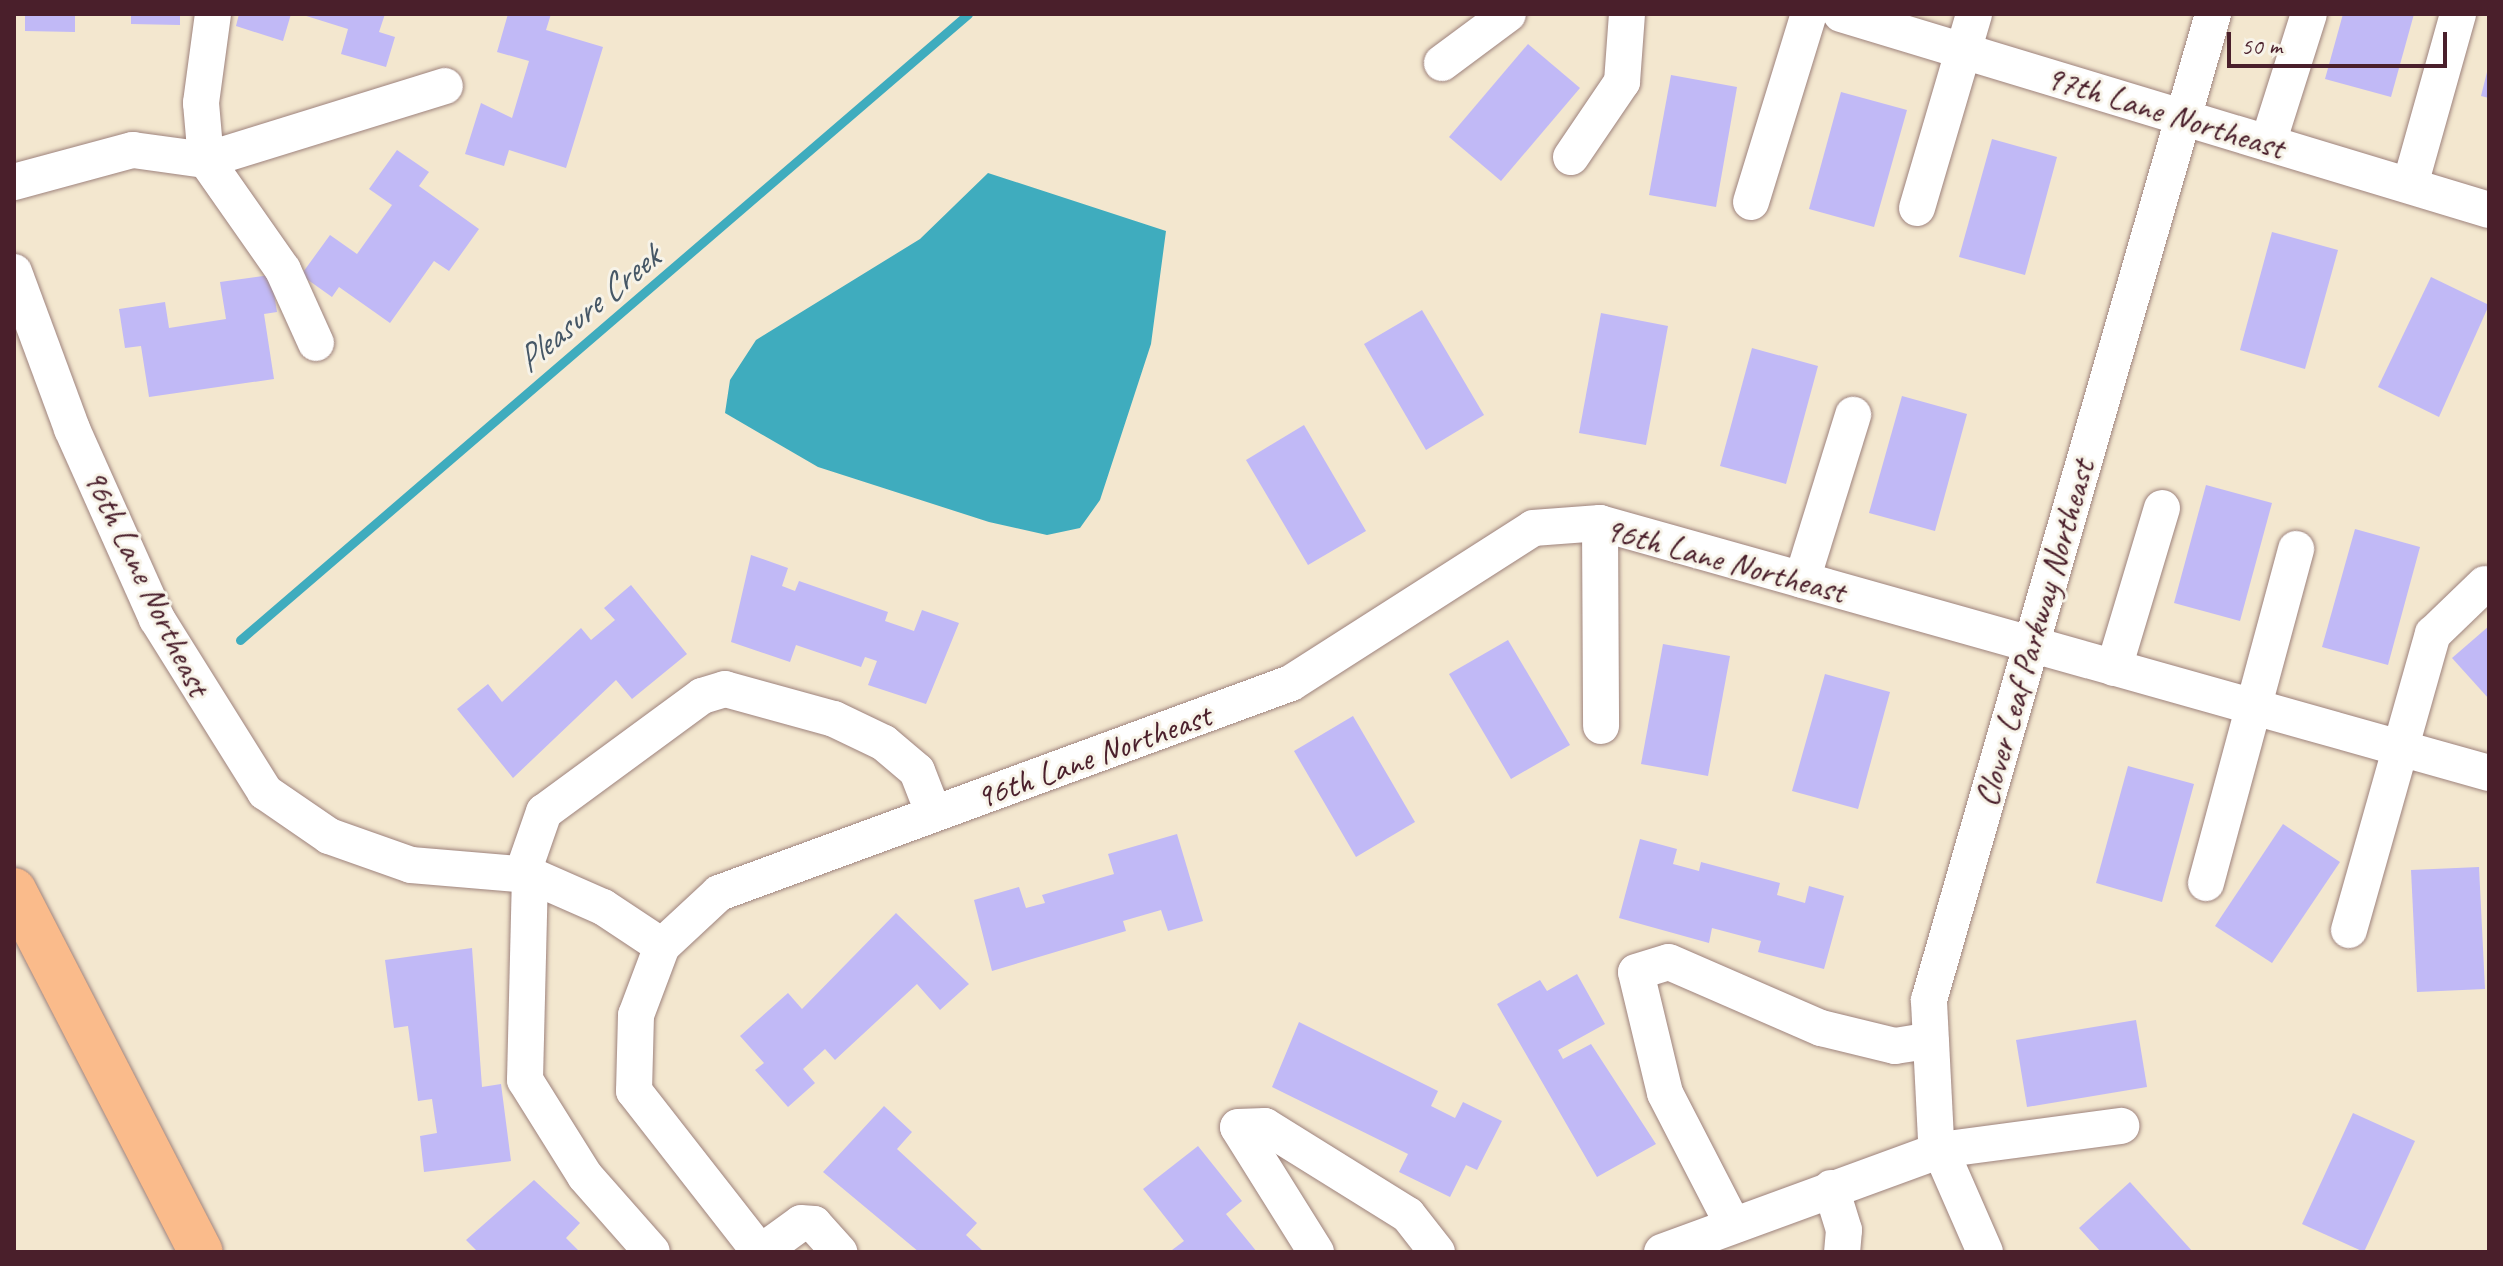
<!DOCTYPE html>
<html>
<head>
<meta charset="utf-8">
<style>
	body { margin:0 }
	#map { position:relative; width:2503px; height:1266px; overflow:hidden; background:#f3e7cf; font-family:Caveat,sans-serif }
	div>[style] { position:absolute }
	.water>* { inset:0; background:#3facbe }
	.stream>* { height:9px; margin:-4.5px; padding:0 4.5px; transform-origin:4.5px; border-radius:4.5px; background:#3facbe }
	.building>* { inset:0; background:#c1b9f6 }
	.roads { filter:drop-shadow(0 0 2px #9e837d) drop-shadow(0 0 2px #9e837d) }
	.minor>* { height:36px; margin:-18px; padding:0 18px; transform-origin:18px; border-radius:18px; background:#fff }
	.highway>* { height:44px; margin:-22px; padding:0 22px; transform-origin:22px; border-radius:22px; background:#fabb8b }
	span { translate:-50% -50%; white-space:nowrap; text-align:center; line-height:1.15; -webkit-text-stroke:6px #f7f3e8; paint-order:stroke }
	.street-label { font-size:34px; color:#4a1f2b }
	.water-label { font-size:36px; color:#465766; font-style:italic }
	.frame { position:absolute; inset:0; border:16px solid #4a1f2b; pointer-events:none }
	.scale { position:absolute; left:2227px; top:32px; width:220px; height:36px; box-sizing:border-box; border:4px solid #4a1f2b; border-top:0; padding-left:10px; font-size:24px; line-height:28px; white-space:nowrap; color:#4a1f2b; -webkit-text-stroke:6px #f7f3e8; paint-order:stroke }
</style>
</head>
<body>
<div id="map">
	<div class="water">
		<div style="clip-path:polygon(988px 173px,1166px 231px,1151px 344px,1100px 500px,1080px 528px,1047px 535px,989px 522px,818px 467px,725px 413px,730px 380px,756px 340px,920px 239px)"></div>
	</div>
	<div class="stream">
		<div style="left:240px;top:640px;width:960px;rotate:-40.69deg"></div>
	</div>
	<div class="building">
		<div style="clip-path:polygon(25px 14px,75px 14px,75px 32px,25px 31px)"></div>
		<div style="clip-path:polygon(131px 14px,180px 14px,180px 25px,131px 24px)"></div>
		<div style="clip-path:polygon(239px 14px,291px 14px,283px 41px,236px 26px)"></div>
		<div style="clip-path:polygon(300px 14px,385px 14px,379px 32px,395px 37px,386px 67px,341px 54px,348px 29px)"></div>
		<div style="clip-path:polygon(508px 14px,551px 14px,546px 30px,603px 47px,566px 168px,509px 150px,504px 166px,465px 154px,481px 103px,512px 118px,529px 61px,497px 52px)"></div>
		<div style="clip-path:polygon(2343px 14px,2414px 14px,2391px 97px,2325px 79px)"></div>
		<div style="clip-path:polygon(1528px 44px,1580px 88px,1501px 181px,1449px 137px)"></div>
		<div style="clip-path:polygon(2488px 68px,2489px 69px,2489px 98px,2481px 96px)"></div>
		<div style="clip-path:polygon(1671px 75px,1737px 87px,1716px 207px,1649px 195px)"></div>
		<div style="clip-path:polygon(1841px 92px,1907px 110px,1874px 227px,1809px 209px)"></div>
		<div style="clip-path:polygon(1992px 139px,2057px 157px,2025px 275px,1959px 257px)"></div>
		<div style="clip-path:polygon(397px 150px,429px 172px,419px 186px,479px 229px,449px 271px,434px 261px,390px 323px,339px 287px,332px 297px,301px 275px,330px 235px,357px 254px,392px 205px,369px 189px)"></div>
		<div style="clip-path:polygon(2272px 232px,2338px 250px,2305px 369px,2240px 350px)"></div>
		<div style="clip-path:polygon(271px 275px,277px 312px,264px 314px,274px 379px,149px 397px,141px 346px,125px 348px,119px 309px,165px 302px,169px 328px,226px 319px,220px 282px)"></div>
		<div style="clip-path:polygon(2431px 277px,2489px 305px,2439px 417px,2378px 387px)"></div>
		<div style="clip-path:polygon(1422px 310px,1484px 415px,1426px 450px,1364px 344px)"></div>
		<div style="clip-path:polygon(1601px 313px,1668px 326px,1646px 445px,1579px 433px)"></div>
		<div style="clip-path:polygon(1752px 348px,1818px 366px,1786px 484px,1720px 466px)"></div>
		<div style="clip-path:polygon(1902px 396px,1967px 414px,1935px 531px,1869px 513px)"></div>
		<div style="clip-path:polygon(1304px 425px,1366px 531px,1308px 565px,1246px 460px)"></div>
		<div style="clip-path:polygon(2206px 485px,2272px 503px,2240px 621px,2174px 603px)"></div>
		<div style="clip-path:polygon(2355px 529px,2420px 547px,2388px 665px,2322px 647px)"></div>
		<div style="clip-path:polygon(751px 555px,788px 568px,782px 586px,795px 591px,799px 581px,888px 612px,885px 621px,914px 631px,922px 610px,959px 623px,926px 704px,868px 685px,877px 661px,865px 657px,861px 667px,796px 645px,790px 662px,731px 642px)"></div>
		<div style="clip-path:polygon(631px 585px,687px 654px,632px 699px,616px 680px,513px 778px,457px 709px,488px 684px,502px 702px,581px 628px,591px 640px,615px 620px,604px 608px)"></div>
		<div style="clip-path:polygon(2489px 626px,2489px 699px,2452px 658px)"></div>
		<div style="clip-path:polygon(1508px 640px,1570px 745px,1511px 779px,1449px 674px)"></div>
		<div style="clip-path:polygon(1663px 644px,1730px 656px,1708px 776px,1641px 764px)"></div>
		<div style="clip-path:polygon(1825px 674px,1890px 692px,1858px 809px,1792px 791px)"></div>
		<div style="clip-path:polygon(1353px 716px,1415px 822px,1356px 857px,1294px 751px)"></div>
		<div style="clip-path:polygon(2128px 766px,2194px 784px,2162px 902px,2096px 883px)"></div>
		<div style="clip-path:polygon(2283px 824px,2340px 862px,2272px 963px,2215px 926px)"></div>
		<div style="clip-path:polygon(1177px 834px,1203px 921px,1168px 931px,1161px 910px,1123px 921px,1126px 931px,992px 971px,974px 900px,1019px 887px,1026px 908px,1045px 903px,1042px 895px,1114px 874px,1108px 854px)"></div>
		<div style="clip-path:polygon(1640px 839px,1677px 849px,1673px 864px,1699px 871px,1701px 862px,1780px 883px,1777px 895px,1805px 903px,1809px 886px,1844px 896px,1824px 969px,1758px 952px,1761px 941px,1712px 928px,1709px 943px,1619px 918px)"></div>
		<div style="clip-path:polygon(2479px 867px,2485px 989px,2417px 992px,2411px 870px)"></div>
		<div style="clip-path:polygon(896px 913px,969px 984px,940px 1010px,917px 984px,835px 1060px,825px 1049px,803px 1069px,815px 1083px,788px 1107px,755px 1070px,764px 1063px,740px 1036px,788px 993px,802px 1009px)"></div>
		<div style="clip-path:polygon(472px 948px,482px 1087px,501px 1084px,511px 1161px,424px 1172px,420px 1136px,437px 1133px,432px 1099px,418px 1101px,408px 1026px,394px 1028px,385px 960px)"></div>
		<div style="clip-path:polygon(1577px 974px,1605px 1024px,1558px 1050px,1563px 1059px,1591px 1044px,1656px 1144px,1597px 1177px,1497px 1004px,1540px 980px,1547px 991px)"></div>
		<div style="clip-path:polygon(2136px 1020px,2147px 1087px,2027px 1107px,2016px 1040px)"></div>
		<div style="clip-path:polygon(1299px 1022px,1438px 1091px,1431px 1106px,1455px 1118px,1463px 1102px,1502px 1121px,1477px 1170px,1466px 1165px,1450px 1197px,1399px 1172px,1408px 1154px,1272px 1087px)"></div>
		<div style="clip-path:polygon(884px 1106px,912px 1132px,897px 1149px,977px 1223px,966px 1235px,984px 1252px,919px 1252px,823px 1172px)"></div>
		<div style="clip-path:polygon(2353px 1113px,2415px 1141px,2364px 1252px,2302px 1224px)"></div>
		<div style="clip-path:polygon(1198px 1146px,1242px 1201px,1226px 1214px,1257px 1252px,1172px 1250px,1184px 1241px,1143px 1189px)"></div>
		<div style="clip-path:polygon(534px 1180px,580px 1223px,566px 1238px,580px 1252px,478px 1252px,466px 1240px)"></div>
		<div style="clip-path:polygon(2130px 1182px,2193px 1252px,2101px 1252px,2079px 1228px)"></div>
	</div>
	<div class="roads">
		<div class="minor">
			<div style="left:213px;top:14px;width:90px;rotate:97.7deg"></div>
			<div style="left:201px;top:103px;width:57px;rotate:85deg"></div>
			<div style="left:206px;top:160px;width:134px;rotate:55deg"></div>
			<div style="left:283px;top:270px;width:80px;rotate:65.7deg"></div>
			<div style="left:1841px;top:14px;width:677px;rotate:16.83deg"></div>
			<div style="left:1442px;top:63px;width:82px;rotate:-36.6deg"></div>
			<div style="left:2268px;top:143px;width:135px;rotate:-72.4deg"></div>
			<div style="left:1571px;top:157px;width:91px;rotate:-55.8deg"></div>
			<div style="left:1622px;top:82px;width:68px;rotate:-85.8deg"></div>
			<div style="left:14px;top:182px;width:123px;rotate:-15.1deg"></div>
			<div style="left:133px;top:150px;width:74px;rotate:7.8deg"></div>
			<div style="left:206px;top:160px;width:250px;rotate:-17.2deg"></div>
			<div style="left:2410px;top:185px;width:178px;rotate:-74.3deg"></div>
			<div style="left:1751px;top:202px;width:197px;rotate:-72.9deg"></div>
			<div style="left:1917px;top:208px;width:202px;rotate:-73.6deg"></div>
			<div style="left:14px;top:272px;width:167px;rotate:69.7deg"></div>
			<div style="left:72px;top:429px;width:208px;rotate:65.9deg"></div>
			<div style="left:157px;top:619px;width:204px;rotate:58deg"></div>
			<div style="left:265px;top:792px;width:78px;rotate:34.5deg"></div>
			<div style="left:329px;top:836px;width:87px;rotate:19.5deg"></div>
			<div style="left:411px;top:865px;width:119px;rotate:4.8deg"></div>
			<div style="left:530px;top:875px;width:80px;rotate:23.7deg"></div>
			<div style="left:603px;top:907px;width:71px;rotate:33.5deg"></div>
			<div style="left:662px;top:946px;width:78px;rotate:-42.9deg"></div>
			<div style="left:719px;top:893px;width:609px;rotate:-20.16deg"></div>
			<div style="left:1291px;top:683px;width:287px;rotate:-32.6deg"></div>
			<div style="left:1533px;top:528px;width:67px;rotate:-4.3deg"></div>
			<div style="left:1600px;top:523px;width:923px;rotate:15.71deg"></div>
			<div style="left:1600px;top:523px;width:203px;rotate:89.7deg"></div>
			<div style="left:1802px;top:580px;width:173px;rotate:-72.8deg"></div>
			<div style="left:2114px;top:668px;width:167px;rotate:-73.3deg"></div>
			<div style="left:522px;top:875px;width:67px;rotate:-70.8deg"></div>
			<div style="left:544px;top:812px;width:196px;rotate:-36.3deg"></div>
			<div style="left:702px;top:696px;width:24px;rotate:-17deg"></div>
			<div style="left:725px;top:689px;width:113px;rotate:15.4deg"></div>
			<div style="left:834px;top:719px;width:55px;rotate:25.6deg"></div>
			<div style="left:884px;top:743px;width:43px;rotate:40.3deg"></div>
			<div style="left:917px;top:771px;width:44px;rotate:68.7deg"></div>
			<div style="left:530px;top:875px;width:205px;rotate:91.4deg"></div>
			<div style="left:525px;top:1080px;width:113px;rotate:58deg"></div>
			<div style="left:585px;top:1176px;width:101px;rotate:48.6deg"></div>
			<div style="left:2206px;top:883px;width:346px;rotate:-74.9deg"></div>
			<div style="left:2349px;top:930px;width:308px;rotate:-74.2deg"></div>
			<div style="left:2433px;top:634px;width:72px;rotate:-43.9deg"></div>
			<div style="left:662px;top:946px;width:74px;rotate:110.6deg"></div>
			<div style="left:636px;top:1015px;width:76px;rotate:91.5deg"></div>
			<div style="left:634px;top:1091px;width:204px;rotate:52deg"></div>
			<div style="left:1831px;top:1188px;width:44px;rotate:72.8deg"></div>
			<div style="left:1844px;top:1230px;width:22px;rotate:95deg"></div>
			<div style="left:1733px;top:1225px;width:148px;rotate:-117.3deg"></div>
			<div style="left:1665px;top:1093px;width:124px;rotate:-103.5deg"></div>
			<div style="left:1636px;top:972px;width:34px;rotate:-17deg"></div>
			<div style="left:1669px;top:962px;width:166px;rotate:23.5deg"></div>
			<div style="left:1821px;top:1028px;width:76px;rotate:13.7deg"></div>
			<div style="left:1895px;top:1046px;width:36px;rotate:-9deg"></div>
			<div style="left:761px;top:1252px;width:49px;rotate:-35.9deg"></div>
			<div style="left:801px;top:1223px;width:13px;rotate:4deg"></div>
			<div style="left:814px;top:1224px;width:38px;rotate:48deg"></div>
			<div style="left:1316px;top:1252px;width:147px;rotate:-122deg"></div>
			<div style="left:1238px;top:1127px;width:27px;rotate:-2deg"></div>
			<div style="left:1265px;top:1126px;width:168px;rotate:31.9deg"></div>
			<div style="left:1408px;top:1215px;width:47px;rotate:51.9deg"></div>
			<div style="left:1662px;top:1252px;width:296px;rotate:-20.1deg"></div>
			<div style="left:1940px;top:1150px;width:183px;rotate:-7.6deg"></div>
			<div style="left:1985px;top:1252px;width:122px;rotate:-113.6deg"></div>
			<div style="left:1936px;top:1140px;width:140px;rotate:-92.9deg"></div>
			<div style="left:1929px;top:1000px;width:1026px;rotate:-73.93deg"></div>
		</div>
		<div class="highway">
			<div style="left:14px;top:890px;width:407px;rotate:62.7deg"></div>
		</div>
	</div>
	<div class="street-label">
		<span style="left:2165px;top:112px;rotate:17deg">97th Lane Northeast</span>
		<span style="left:1725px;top:560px;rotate:15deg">96th Lane Northeast</span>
		<span style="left:147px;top:582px;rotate:64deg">96th Lane Northeast</span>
		<span style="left:2034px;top:633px;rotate:-74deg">Clover Leaf Parkway Northeast</span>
		<span style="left:1093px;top:756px;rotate:-20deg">96th Lane Northeast</span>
	</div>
	<div class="water-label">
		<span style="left:588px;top:309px;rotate:-40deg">Pleasure Creek</span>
	</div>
	<div class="frame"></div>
	<div class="scale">50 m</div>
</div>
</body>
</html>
